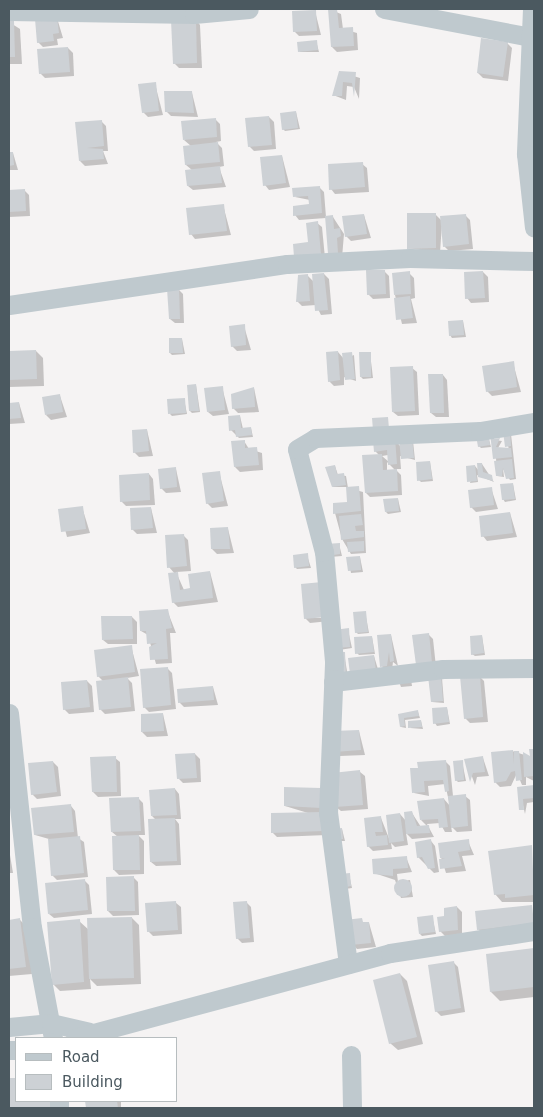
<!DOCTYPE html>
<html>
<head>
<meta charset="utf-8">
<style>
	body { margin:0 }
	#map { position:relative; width:543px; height:1117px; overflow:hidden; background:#f5f3f3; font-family:"DejaVu Sans",sans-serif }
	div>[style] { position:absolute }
	.shadow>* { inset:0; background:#0003 }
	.building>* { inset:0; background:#cdd1d5 }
	.round { border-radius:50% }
	.minor>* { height:19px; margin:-9.5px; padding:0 9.5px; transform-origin:9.5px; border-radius:9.5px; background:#bfc9ce }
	span { translate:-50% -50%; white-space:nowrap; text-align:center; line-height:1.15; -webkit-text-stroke:5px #fff; paint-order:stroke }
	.frame { position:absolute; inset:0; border:10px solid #4b5960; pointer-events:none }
	.legend { position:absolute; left:15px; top:1037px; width:162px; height:65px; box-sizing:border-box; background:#fff; border:1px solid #b7bdbf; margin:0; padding:6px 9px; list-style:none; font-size:15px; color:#4b5960 }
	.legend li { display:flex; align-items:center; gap:10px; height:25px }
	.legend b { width:25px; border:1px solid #b7bdbf }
</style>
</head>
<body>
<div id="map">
	<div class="shadow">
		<div style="clip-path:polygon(329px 9px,341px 14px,343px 29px,357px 33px,358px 50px,337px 52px,332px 47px)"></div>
		<div style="clip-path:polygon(315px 11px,321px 35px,299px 36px,294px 31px)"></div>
		<div style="clip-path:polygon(57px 18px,63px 38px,57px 39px,58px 45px,43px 47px,38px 42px)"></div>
		<div style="clip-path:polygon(196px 20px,200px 25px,202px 68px,179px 68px,174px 63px)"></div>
		<div style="clip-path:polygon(9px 22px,20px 29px,22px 64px,9px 64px)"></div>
		<div style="clip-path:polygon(316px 41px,319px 52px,299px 52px)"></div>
		<div style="clip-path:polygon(507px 43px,512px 48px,508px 81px,483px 78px,478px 73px)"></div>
		<div style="clip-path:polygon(68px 48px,73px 53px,74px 76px,45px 78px,40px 73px)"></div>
		<div style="clip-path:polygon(340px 72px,360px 78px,359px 99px,354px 87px,347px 86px,346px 100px,333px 95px)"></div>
		<div style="clip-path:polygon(155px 84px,163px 115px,148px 117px,143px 112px)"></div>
		<div style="clip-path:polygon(192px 93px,198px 117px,171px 116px,166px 111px)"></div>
		<div style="clip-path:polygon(296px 112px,300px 129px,285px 131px,283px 129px)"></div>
		<div style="clip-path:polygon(269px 117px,274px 122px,276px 149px,254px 151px,249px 146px)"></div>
		<div style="clip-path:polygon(215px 119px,220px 124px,221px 141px,216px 142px,222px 148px,224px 166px,219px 167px,226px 187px,193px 190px,188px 186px,192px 170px,186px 165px,191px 146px,184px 140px)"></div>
		<div style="clip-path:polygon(101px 121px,106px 126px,108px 151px,103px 151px,108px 164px,85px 166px,80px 161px)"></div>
		<div style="clip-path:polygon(13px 153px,18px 170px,9px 170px,9px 154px)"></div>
		<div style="clip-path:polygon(282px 156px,290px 187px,269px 190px,265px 185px)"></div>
		<div style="clip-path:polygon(362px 164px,367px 168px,369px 192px,335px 194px,331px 189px)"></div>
		<div style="clip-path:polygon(319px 187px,324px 192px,326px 217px,333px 217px,344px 234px,342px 258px,334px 258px,326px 218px,299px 220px,295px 215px,310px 206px,310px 200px,295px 197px)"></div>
		<div style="clip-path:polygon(24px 190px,29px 195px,30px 216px,9px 217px,9px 191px)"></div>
		<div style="clip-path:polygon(223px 205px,231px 235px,195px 239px,191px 234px)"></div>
		<div style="clip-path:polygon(435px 214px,442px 221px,465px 215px,470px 220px,473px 249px,449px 251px,444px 246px,442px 223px,440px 253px,408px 248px)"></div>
		<div style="clip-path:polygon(364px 215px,371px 238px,351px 241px,346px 236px)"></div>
		<div style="clip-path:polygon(317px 223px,322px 227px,325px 258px,310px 243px)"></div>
		<div style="clip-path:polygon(384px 271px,389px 276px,390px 298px,373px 299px,368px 294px)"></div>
		<div style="clip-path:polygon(483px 272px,488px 277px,489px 302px,471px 303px,467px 298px)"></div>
		<div style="clip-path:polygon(409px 273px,414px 278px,415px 298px,411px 299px,417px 323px,402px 324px,395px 295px)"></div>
		<div style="clip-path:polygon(324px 274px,329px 279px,332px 314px,321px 315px,316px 305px,302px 306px,297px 301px,307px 275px,314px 282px)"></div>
		<div style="clip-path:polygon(178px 289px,183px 294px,184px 323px,175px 323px,170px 319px)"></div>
		<div style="clip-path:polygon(463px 321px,466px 337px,452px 338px,450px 335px)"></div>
		<div style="clip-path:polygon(244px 326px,251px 350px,237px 351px,232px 346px)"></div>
		<div style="clip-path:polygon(182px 339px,185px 354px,172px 355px,170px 353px)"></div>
		<div style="clip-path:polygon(36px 351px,43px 358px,44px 386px,9px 387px,9px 352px)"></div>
		<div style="clip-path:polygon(338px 352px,344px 359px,354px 355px,356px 381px,344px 377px,344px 385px,334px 386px,329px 381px)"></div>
		<div style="clip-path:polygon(370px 353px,373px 378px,363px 379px,361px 377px)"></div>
		<div style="clip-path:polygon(513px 363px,521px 392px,492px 396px,487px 391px)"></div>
		<div style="clip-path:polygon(412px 368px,417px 372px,419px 415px,398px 416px,393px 412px)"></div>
		<div style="clip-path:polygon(443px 375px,447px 380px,449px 417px,436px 417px,431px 413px)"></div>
		<div style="clip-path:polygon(196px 385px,200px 412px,192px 413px,190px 411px)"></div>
		<div style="clip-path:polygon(222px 387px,229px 414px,213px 416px,208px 412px)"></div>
		<div style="clip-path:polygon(254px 388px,259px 412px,238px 413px,233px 408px)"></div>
		<div style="clip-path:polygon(60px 396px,67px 417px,51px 420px,46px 415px)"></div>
		<div style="clip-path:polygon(184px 399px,187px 414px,172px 416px,170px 414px)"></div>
		<div style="clip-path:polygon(19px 403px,25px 423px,9px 424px,9px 404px)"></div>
		<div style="clip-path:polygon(240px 416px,243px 429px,251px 428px,253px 437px,239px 438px,231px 430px)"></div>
		<div style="clip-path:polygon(147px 430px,153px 456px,139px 457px,134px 452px)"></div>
		<div style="clip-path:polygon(505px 432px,511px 434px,516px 479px,510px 480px,503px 469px,504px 477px,497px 476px,495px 440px,502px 441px,498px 448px,509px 450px)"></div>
		<div style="clip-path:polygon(488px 436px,491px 447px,481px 448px,479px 446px)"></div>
		<div style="clip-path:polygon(evenodd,394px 439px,401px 447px,413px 441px,415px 460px,400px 456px,401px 469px,395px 469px,401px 475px,402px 495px,370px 497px,366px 493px,379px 455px,375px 451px,394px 439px,388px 455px,389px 462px,382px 456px,388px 455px,394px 439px,387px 462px,395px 470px,387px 471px,387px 462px)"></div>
		<div style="clip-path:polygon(244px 441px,249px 449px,262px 453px,263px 470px,240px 472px,235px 467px)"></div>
		<div style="clip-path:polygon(430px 462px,433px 481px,421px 482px,419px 480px)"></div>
		<div style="clip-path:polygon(482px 464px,494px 482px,477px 475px,478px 482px,470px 483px,475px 466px,479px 471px)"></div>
		<div style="clip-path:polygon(335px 466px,338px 475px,346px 476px,348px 488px,363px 492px,366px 553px,351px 554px,342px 539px,335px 513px,348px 503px,347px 487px,333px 487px)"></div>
		<div style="clip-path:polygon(176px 469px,181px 492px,166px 493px,161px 488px)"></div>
		<div style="clip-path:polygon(219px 472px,228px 506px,212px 508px,207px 503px)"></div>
		<div style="clip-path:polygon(149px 474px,153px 479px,155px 505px,126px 506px,121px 501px)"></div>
		<div style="clip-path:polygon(513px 484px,516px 500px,505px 502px,503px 499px)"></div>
		<div style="clip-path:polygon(491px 488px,498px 509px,476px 512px,471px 507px)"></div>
		<div style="clip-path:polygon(398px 499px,401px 512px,388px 514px,386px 512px)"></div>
		<div style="clip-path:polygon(82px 507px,90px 533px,67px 537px,60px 510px)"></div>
		<div style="clip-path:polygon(151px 508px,157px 533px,137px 534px,132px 529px)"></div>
		<div style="clip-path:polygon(510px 513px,517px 537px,487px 541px,483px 536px)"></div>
		<div style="clip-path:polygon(228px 529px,234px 553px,217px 554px,212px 549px)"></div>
		<div style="clip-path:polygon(183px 535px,188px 540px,191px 571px,176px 572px,184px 590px,191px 589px,210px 572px,218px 602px,178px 607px,173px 602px,175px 574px,169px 567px)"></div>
		<div style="clip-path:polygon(339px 544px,342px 556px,330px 557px)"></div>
		<div style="clip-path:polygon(307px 555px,311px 568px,297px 569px,295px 567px)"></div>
		<div style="clip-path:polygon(360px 557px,363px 572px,351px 573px,348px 558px)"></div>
		<div style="clip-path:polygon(167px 610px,176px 633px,170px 633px,172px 663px,156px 664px,148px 635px,141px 631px)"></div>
		<div style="clip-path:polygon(365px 612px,369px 633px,358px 634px,356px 632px)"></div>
		<div style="clip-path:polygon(132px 617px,137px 622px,137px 644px,108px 644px,103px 640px)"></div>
		<div style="clip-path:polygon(305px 618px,330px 618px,330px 621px,310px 623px)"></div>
		<div style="clip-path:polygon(348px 630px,352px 648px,339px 650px)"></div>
		<div style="clip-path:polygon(428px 634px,433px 639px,436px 667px,417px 664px)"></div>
		<div style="clip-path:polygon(391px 635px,398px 666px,393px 662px,392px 670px,386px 671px,382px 666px)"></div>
		<div style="clip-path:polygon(482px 636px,485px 655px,475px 656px,472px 654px)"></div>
		<div style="clip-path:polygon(372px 637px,375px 654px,359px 655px,357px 653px)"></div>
		<div style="clip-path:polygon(131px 646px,139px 676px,127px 678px,132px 683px,135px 711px,105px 714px,100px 709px,103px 681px,98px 676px)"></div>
		<div style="clip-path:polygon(344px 653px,348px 677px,340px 677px)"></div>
		<div style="clip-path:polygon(374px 656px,380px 676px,351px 674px)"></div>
		<div style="clip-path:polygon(167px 668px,172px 673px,176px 709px,149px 712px,144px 707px)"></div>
		<div style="clip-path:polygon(479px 676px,484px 681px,488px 722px,470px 723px,465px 718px)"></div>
		<div style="clip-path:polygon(430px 677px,442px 678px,444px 703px,432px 702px)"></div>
		<div style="clip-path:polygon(398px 679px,411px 679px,412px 686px,401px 687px)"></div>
		<div style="clip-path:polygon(87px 681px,92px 686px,94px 712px,69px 714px,64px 709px)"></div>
		<div style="clip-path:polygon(213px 687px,218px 705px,184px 707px,179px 702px)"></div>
		<div style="clip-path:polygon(447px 708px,450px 724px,437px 726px,435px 723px)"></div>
		<div style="clip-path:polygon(418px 712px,420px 718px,405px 720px,406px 728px,401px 727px,399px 715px)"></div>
		<div style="clip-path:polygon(163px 714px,168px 736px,147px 737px,142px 732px)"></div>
		<div style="clip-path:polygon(421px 721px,423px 729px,410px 728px)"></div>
		<div style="clip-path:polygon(359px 731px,365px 755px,340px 756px,336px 751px)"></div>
		<div style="clip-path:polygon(531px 750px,534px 781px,526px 777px,526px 785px,522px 785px,517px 773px,511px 786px,500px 787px,495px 782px,512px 751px,531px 757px)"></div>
		<div style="clip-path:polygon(195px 754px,200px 759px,201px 782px,183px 783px,179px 779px)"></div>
		<div style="clip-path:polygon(115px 758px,120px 762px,121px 796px,98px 797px,93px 792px)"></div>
		<div style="clip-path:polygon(483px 758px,489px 776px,477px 777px,475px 785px,466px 760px)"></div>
		<div style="clip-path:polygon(445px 761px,450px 766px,453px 796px,465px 796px,470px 800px,472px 831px,457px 832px,451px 826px,452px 832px,445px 832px,440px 823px,427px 824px,434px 837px,412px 839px,406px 833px,408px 845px,395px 847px,391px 843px,392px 849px,373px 851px,368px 846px,381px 818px,390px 841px,400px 814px,406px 821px,412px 813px,421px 827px,427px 826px,421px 820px,444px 799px,450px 806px,445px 784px,428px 786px,429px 796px,414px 793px,419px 769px)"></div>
		<div style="clip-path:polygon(462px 761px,466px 781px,458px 782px,456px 780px)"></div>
		<div style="clip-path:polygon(53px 762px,58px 767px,61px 796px,37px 799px,32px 794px)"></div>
		<div style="clip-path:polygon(360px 772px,365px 776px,368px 809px,341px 811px,336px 807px)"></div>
		<div style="clip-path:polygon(534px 786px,534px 802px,527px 803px,525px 814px,519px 788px)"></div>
		<div style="clip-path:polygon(175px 789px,179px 794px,181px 819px,175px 819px,179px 824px,181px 865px,156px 866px,151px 862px,156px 820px,152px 816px)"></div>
		<div style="clip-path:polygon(325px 794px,327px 835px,277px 837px,272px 832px,308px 813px,285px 806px)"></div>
		<div style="clip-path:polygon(138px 798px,143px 803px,145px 835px,138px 835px,144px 841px,144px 874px,119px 875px,114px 870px,118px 837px,112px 832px)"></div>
		<div style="clip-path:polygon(71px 806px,75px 811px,78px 838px,84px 842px,88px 877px,57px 880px,52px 875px,49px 839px,35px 835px,33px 809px)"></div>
		<div style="clip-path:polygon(342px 829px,345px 841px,339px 841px)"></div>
		<div style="clip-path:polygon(431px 841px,435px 846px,439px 872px,434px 873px,418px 857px)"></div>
		<div style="clip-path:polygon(468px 841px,474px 855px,462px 856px,466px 871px,446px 873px,441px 857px)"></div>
		<div style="clip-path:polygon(531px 847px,534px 902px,502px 902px,495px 894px)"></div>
		<div style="clip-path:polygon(9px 849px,13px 873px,9px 873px)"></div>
		<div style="clip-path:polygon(406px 857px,412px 872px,397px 874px,398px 882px,410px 880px,413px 897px,401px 898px,395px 880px,374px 873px)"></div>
		<div style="clip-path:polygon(349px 874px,352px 888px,345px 889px)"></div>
		<div style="clip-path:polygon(133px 877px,138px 882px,139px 915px,113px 916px,108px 911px)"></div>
		<div style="clip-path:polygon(84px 880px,89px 885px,92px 914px,54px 918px,49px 914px)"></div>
		<div style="clip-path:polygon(246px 902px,251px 907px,254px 942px,242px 943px,237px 938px)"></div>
		<div style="clip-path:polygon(176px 903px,181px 907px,182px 934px,153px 936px,148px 931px)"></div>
		<div style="clip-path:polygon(531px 906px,534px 928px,483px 934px,478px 929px)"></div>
		<div style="clip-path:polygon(457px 907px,462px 912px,462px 934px,445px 936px,440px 931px,446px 917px)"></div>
		<div style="clip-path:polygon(432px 916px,436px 934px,422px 936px,420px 934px)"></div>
		<div style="clip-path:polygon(132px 918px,139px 925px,141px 984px,97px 986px,90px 979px,91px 989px,60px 991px,53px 984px,79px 921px,89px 930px)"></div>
		<div style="clip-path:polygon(20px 920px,27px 927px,32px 974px,9px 976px,9px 921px)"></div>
		<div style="clip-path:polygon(369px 923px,376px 947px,357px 949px,352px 944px)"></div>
		<div style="clip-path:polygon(534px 950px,534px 997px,500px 1001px,491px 992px,487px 955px)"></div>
		<div style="clip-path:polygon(453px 962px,458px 967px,465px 1012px,441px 1016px,436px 1011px)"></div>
		<div style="clip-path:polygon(400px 974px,407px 981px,423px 1044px,398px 1050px,390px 1043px)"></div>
		<div style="clip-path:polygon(9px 1079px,16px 1079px,16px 1101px,60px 1101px,60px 1108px,9px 1108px)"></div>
		<div style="clip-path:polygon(87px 1101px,121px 1101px,121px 1108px,87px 1108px)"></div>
	</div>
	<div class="building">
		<div style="clip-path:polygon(328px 9px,337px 9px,339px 28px,353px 27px,354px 46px,331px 47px)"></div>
		<div style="clip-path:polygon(316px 10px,317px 31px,293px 32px,292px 11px)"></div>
		<div style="clip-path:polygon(57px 17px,59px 33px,53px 34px,54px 41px,37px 43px,35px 19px)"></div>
		<div style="clip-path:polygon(196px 19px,197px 63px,173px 64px,171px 20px)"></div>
		<div style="clip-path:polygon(9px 21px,14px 21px,15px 57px,9px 57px)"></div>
		<div style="clip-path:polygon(481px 38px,508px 42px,503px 77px,477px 73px)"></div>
		<div style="clip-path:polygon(317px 40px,318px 50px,298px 52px,297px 42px)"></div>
		<div style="clip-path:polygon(68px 47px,70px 72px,39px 74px,37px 49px)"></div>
		<div style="clip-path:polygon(339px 71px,356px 72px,354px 97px,352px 83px,343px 82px,342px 96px,332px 96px)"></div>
		<div style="clip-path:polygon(156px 82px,159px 111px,142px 113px,138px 84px)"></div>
		<div style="clip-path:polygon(164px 91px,192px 91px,194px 113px,165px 112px)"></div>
		<div style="clip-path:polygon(296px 111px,298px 128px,282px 130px,280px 113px)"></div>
		<div style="clip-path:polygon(269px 116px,272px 145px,248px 147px,245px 118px)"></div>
		<div style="clip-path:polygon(216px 118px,217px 137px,183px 140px,181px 121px)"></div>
		<div style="clip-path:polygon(102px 120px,104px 146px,87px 148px,103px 149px,104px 159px,79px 161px,75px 122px)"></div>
		<div style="clip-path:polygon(218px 142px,220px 162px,185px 165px,183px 146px)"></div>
		<div style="clip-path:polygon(9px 152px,13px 152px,14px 165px,9px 166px)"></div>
		<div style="clip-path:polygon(282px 155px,286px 183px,263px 186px,260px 157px)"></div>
		<div style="clip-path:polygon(363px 162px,365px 187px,329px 190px,328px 164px)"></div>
		<div style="clip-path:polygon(220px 166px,222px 183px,187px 186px,185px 170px)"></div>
		<div style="clip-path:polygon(320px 186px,322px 213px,293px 216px,293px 206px,309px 204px,308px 196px,293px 197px,292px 188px)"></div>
		<div style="clip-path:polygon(25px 189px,26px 211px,9px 212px,9px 190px)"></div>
		<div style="clip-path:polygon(224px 204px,227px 231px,189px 235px,186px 208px)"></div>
		<div style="clip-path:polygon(407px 213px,436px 213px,436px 248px,407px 249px)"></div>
		<div style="clip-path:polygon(364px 214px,367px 234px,345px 237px,342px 216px)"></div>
		<div style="clip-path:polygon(466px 214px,469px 244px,443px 247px,440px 216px)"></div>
		<div style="clip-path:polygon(333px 215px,334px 229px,340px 228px,341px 236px,337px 238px,338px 253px,328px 254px,325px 216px)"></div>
		<div style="clip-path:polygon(318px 221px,321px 254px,294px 257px,293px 244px,308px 242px,306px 223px)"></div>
		<div style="clip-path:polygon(366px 270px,385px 270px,386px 294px,367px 295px)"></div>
		<div style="clip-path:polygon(410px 271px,411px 294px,394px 295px,392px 273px)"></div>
		<div style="clip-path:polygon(483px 271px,485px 298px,465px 299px,464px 272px)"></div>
		<div style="clip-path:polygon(324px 273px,328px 310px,315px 311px,312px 274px)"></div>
		<div style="clip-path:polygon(308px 274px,310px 301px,296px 302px,298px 275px)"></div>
		<div style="clip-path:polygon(167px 288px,179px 288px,180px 319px,169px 319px)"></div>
		<div style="clip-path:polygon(410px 296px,413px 318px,396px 320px,394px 298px)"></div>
		<div style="clip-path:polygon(463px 320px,464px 335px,449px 336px,448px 321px)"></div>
		<div style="clip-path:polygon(245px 324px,246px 345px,231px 347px,229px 326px)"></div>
		<div style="clip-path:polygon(169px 338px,182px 338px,183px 353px,169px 353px)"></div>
		<div style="clip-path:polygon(36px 350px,37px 379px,9px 380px,9px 351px)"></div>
		<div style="clip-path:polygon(338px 351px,340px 380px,328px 382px,326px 352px)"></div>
		<div style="clip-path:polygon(352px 352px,355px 379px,345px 380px,342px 353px)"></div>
		<div style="clip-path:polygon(359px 352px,371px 352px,371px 377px,360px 377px)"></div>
		<div style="clip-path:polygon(514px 361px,517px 387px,486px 392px,482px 366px)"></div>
		<div style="clip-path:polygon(413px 366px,415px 411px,392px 412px,390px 367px)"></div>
		<div style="clip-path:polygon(428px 374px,443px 374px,444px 413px,430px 413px)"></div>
		<div style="clip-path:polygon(196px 384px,199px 411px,189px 411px,187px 385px)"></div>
		<div style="clip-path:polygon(223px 386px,225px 410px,207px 412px,204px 388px)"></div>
		<div style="clip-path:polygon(254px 387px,255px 407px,232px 409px,231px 394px)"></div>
		<div style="clip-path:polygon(60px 394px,63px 412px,45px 415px,42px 397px)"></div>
		<div style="clip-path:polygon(185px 398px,186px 413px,168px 414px,167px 399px)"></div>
		<div style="clip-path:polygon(19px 402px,21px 418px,9px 419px,9px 403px)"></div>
		<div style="clip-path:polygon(240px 415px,241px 428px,251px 427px,252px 435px,236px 437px,235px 430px,229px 431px,228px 416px)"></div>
		<div style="clip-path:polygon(388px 417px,389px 429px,373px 430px,372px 418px)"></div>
		<div style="clip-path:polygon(147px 429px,149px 451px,133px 453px,132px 430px)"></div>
		<div style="clip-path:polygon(503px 431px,510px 431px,511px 446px,505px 447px)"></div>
		<div style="clip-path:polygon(494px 432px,494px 439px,500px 438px,496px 447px,511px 448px,512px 457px,493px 459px,490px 433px)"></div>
		<div style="clip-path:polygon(476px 435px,489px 438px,490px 445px,478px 447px)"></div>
		<div style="clip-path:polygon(412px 437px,414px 458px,401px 459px,399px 439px)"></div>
		<div style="clip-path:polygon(395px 438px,397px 464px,388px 465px,387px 450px,374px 452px,373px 440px)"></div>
		<div style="clip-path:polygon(245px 440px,245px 448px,257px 447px,259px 465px,234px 467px,231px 441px)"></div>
		<div style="clip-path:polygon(382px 454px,383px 470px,397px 469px,398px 491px,365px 493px,362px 455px)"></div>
		<div style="clip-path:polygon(512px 459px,514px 478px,506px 479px,503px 468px,502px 476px,496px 476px,494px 461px)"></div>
		<div style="clip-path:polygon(430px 461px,432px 479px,417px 481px,416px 462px)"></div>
		<div style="clip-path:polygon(477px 463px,482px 463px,483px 472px,492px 475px,493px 481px,478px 477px)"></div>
		<div style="clip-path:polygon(335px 465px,337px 474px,344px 473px,346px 485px,332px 487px,325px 467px)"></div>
		<div style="clip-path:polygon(475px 465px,477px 481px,467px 482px,466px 466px)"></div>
		<div style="clip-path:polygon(176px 467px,177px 487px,160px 489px,158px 469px)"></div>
		<div style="clip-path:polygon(220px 471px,224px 501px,206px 504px,202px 473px)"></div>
		<div style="clip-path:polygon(149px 473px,150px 500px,120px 502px,119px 475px)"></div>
		<div style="clip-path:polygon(513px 483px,515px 499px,502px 500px,500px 484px)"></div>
		<div style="clip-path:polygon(359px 486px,361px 511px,333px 514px,333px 503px,347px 502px,346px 487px)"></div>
		<div style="clip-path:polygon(492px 487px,494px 505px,470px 508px,468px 490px)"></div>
		<div style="clip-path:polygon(398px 498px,399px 511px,385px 512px,383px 499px)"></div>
		<div style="clip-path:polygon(83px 506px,86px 529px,61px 532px,58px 509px)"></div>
		<div style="clip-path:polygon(151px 507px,153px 528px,131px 530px,130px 508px)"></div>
		<div style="clip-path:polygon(510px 512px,513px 533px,481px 537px,479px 516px)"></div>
		<div style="clip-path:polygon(361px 514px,363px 525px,355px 526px,356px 531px,364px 531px,364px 537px,341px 540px,339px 516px)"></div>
		<div style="clip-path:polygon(228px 527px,230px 549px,211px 549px,210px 528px)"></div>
		<div style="clip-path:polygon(184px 534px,187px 566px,167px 568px,165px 535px)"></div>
		<div style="clip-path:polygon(364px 541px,364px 551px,348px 552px,347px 542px)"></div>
		<div style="clip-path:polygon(340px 543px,340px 554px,327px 556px,326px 544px)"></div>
		<div style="clip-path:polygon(308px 553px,309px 566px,294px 568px,293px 555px)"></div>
		<div style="clip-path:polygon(360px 556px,361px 570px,348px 571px,346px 557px)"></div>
		<div style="clip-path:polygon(210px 571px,213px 598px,172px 603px,168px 573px,178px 572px,180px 590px,190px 588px,188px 574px)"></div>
		<div style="clip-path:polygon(322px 582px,326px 617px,304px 619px,301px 584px)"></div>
		<div style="clip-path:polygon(168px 609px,172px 628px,166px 629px,168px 659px,150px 660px,149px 647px,157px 643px,147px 644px,146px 631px,140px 631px,139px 611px)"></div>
		<div style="clip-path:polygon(366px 611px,368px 632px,355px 633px,353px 612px)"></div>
		<div style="clip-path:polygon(101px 616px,132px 616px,133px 639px,102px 640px)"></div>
		<div style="clip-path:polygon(349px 628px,350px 647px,336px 648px,334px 630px)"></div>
		<div style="clip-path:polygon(429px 633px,432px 663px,416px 665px,412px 635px)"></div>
		<div style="clip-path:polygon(391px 634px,394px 661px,390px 662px,389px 652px,387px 666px,380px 667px,377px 635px)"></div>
		<div style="clip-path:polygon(482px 635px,484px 653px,471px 655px,470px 636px)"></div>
		<div style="clip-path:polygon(372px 636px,374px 652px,355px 654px,354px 637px)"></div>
		<div style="clip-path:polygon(132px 645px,135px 672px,97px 677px,94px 650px)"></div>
		<div style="clip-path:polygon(335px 652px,345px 652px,346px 675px,337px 675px)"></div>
		<div style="clip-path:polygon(374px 655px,376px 671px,350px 674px,348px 658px)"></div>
		<div style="clip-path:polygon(168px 667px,171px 705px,143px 708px,140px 669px)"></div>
		<div style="clip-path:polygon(441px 675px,443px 701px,431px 702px,428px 676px)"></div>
		<div style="clip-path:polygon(480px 675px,483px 717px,464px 719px,460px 676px)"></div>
		<div style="clip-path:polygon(128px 677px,131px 707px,99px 710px,96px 681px)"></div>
		<div style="clip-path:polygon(87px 680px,90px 707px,63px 710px,61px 682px)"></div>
		<div style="clip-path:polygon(213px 686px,214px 700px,178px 703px,177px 689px)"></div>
		<div style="clip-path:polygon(447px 707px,449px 722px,433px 724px,432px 708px)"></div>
		<div style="clip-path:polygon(418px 710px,419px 716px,404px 718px,405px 726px,400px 727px,398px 714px)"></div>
		<div style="clip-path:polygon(163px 713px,164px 731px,141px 732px,141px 714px)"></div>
		<div style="clip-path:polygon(421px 720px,422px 727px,408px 728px,408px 721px)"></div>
		<div style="clip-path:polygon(359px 730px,361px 750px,334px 752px,333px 731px)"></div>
		<div style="clip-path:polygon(529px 749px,534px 749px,534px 776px,524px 777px,523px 752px,530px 756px)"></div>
		<div style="clip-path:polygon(513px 750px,514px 764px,514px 751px,519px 751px,522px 780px,516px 781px,515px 771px,511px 772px,506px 781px,494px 783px,491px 752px)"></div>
		<div style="clip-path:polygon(195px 753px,197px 778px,177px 779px,175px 754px)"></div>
		<div style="clip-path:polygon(116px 756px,117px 792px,92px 792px,90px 757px)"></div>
		<div style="clip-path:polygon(483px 756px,485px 772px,473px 773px,470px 782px,464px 759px)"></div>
		<div style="clip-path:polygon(446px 760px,449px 791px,445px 792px,443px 780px,424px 781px,425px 792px,412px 793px,410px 768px,418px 768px,417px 762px)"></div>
		<div style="clip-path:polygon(463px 760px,464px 780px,455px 781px,453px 761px)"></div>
		<div style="clip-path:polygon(53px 761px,57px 792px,31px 795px,28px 763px)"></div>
		<div style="clip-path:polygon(360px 770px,363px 805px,335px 807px,332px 773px)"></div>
		<div style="clip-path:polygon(534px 785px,534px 798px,523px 799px,524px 810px,519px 810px,517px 787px)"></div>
		<div style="clip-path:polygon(284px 787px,321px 788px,321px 808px,284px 806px)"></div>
		<div style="clip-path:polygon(175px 788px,177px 815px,151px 816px,149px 790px)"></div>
		<div style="clip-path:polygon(466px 794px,468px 826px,451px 828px,448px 796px)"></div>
		<div style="clip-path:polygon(139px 797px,141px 831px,111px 832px,109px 798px)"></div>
		<div style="clip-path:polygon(444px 798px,448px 827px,439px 828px,438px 819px,420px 820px,417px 801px)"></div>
		<div style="clip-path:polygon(71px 804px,74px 832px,34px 835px,31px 808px)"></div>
		<div style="clip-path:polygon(412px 811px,417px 826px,429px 825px,430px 833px,406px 834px,404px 812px)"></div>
		<div style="clip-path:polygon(322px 812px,323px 831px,271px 833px,271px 813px)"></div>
		<div style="clip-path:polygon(400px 813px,404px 841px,389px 843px,386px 815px)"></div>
		<div style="clip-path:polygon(381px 816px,383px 832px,375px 832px,376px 836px,387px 835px,388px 845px,367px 847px,364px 818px)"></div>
		<div style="clip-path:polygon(175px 818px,177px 861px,150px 862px,148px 819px)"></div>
		<div style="clip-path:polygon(342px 828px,343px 839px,337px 839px,332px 829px)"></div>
		<div style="clip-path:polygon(139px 835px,140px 870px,113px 870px,112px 836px)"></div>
		<div style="clip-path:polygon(80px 836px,84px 873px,51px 876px,48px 839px)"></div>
		<div style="clip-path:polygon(431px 839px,435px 868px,428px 869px,422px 857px,417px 858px,415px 842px)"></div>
		<div style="clip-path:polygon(469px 839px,470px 850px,458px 852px,462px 866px,440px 869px,439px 859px,445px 859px,440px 858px,438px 843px)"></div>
		<div style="clip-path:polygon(532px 845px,534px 895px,505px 898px,505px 894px,494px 895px,488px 851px)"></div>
		<div style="clip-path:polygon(407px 856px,408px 868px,393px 869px,393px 876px,373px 874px,372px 859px)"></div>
		<div style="clip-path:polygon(350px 873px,351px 886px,341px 888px,340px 874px)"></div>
		<div style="clip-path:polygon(134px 876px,135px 911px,107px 911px,106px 877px)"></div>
		<div style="clip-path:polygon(85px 879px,88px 910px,48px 914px,45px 883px)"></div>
		<div class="round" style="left:394px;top:879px;width:18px;height:18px"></div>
		<div style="clip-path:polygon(176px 901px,178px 930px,147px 932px,145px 903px)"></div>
		<div style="clip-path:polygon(247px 901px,250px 938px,236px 939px,233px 902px)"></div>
		<div style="clip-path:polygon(532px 905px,534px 923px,477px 930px,475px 911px)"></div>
		<div style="clip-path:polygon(457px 906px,458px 930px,439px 932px,437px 917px,444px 916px,444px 908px)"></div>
		<div style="clip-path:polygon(433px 915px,435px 932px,419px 934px,417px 917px)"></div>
		<div style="clip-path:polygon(132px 917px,134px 978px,89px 979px,87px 918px)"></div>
		<div style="clip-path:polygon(20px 918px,26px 967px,9px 969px,9px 920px)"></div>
		<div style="clip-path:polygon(362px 918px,363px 922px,369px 922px,371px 943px,351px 945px,345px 920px)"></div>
		<div style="clip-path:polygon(80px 919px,84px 982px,52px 985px,47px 922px)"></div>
		<div style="clip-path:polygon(534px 948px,534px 987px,490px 992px,486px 954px)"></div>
		<div style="clip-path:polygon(454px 961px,461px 1008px,435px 1012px,428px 965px)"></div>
		<div style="clip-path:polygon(400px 973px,417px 1037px,389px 1044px,373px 980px)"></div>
		<div style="clip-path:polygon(9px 1078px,16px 1078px,16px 1101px,53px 1101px,53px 1108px,9px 1108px)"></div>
		<div style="clip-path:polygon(85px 1101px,117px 1101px,118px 1108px,86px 1108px)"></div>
	</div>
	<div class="minor">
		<div style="left:384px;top:9px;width:150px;rotate:10.8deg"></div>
		<div style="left:532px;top:9px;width:145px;rotate:92.4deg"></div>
		<div style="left:526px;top:154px;width:74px;rotate:83.8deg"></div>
		<div style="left:9px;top:11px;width:185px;rotate:0.9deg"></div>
		<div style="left:194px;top:14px;width:55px;rotate:-5.2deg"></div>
		<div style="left:9px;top:305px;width:281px;rotate:-8.4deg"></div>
		<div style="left:287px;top:264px;width:123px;rotate:-2.8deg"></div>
		<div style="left:410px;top:258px;width:124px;rotate:1.4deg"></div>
		<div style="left:333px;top:682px;width:111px;rotate:-6.7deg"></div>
		<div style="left:443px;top:669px;width:91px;rotate:-0.6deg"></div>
		<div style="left:9px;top:713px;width:215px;rotate:83.9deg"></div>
		<div style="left:32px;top:927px;width:113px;rotate:79.3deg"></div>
		<div style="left:348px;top:964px;width:152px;rotate:-97.5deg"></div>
		<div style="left:328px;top:813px;width:152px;rotate:-87.7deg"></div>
		<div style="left:334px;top:661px;width:109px;rotate:-95.2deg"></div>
		<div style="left:324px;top:552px;width:106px;rotate:-104.7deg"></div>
		<div style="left:297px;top:449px;width:21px;rotate:-31deg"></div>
		<div style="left:315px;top:438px;width:165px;rotate:-2.4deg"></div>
		<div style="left:480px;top:431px;width:55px;rotate:-9.5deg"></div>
		<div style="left:9px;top:1027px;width:42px;rotate:-5.4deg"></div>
		<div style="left:51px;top:1023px;width:39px;rotate:13deg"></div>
		<div style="left:75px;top:1038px;width:326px;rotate:-15.1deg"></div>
		<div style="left:390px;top:953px;width:146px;rotate:-8.7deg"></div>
		<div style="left:9px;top:1050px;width:7px"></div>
		<div style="left:351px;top:1055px;width:53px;rotate:88.9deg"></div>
		<div style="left:59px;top:1108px;width:7px;rotate:-90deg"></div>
	</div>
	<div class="frame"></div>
	<ul class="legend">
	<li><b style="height:6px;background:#bfc9ce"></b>Road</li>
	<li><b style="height:14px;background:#cdd1d5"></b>Building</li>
	</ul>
</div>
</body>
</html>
